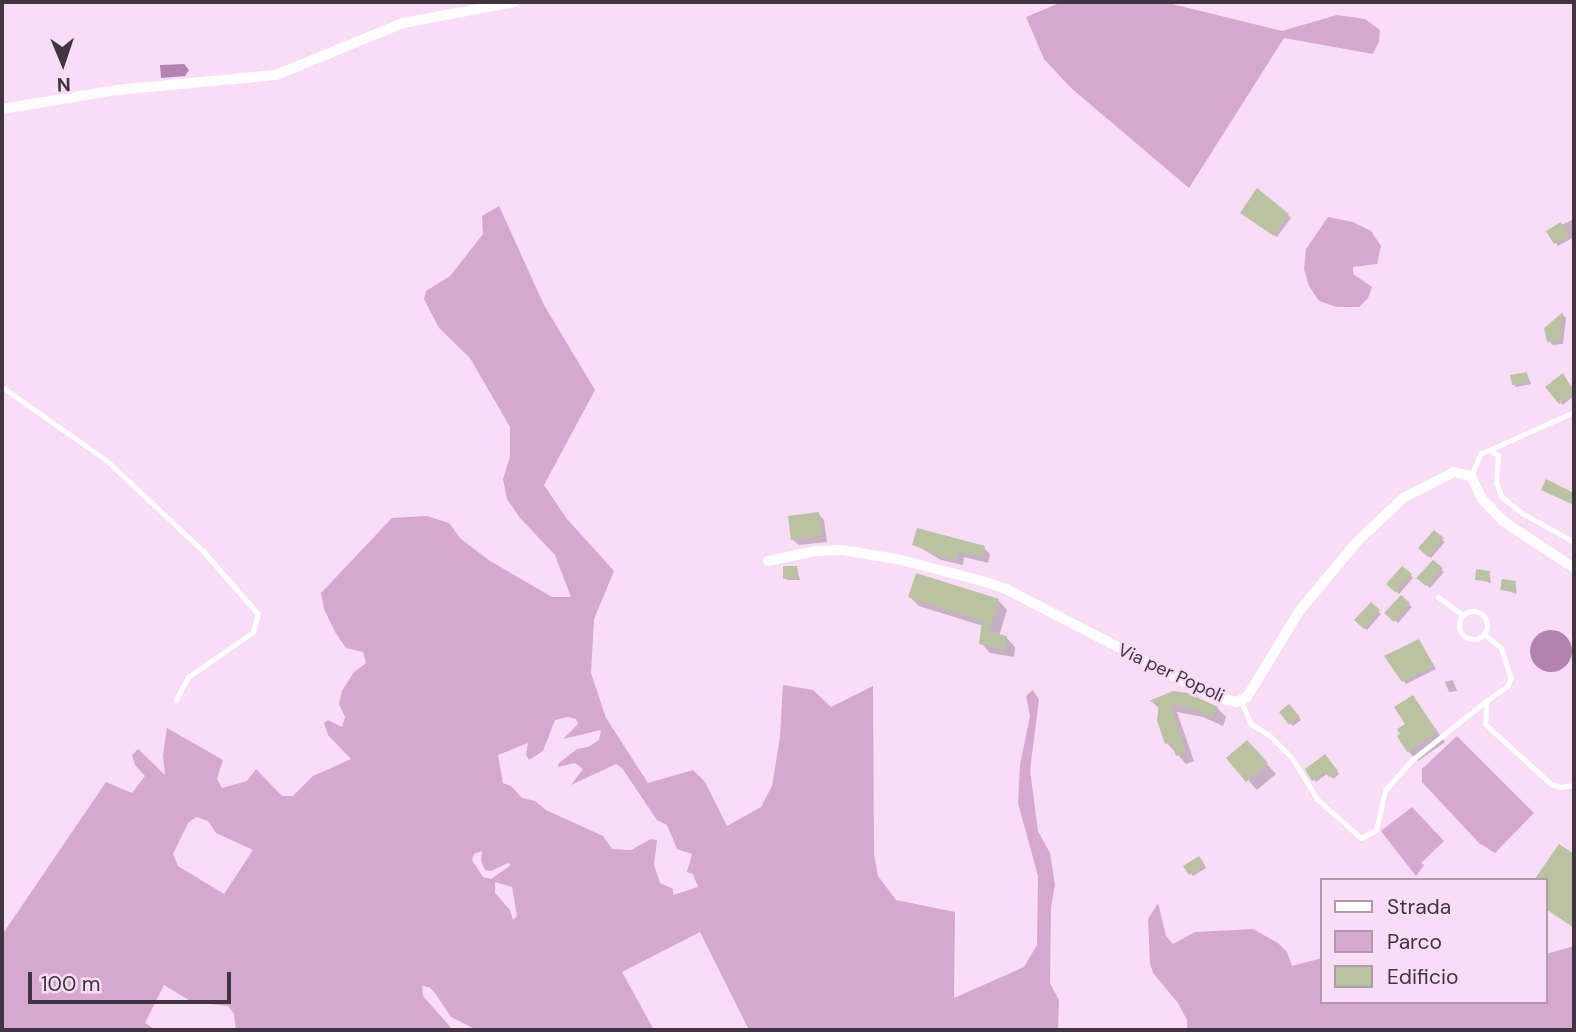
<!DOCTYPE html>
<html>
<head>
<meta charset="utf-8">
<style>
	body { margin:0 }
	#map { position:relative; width:1576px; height:1032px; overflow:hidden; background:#f9dcf5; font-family:"DM Sans",sans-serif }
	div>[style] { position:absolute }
	.green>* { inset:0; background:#d6a8d1 }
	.water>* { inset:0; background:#b482af }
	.round { border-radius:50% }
	.shadow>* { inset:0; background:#0003 }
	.building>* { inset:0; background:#b9c3a2 }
	.lane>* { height:5px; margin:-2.5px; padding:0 2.5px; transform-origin:2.5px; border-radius:2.5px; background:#fff }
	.lane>.ring { margin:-2.5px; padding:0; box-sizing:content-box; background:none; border:5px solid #fff; border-radius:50% }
	.street>* { height:10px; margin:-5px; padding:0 5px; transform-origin:5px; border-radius:5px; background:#fff }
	span { translate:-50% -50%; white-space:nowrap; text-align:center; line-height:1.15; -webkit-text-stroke:5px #f9dcf5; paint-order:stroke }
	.street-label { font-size:18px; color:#40353f }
	.frame { position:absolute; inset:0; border:4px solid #40353f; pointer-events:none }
	.legend { position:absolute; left:1320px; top:878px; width:228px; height:126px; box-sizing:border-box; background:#f9dcf5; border:2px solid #af99ac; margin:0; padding:9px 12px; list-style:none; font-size:21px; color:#40353f }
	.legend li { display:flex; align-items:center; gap:14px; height:35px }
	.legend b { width:35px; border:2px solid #af99ac }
	.north { position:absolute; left:28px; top:28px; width:70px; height:70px; -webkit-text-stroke:5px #f9dcf5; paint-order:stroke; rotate:178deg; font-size:19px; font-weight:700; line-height:28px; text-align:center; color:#40353f }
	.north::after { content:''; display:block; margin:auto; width:24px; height:32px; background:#40353f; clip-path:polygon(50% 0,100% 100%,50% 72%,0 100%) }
	.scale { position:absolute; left:28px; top:972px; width:203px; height:32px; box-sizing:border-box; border:4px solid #40353f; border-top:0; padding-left:9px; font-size:21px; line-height:24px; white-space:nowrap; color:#40353f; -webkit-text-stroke:5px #f9dcf5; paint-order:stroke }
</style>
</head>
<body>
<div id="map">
	<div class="green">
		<div style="clip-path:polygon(1062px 2px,1164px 2px,1282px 31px,1337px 15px,1365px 19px,1380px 30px,1379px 41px,1373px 54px,1284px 38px,1189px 188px,1071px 88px,1044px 59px,1026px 17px)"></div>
		<div style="clip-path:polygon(evenodd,499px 206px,544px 305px,595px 390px,544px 485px,567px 519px,614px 571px,594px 619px,591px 673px,606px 718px,648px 783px,693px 770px,705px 782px,727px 826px,761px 807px,772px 786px,780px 737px,783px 685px,813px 690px,831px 707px,873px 686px,874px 854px,878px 876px,896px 900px,955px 912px,954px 998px,1024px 967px,1037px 945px,1038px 876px,1018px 803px,1020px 765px,1030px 716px,1026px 696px,1033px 690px,1039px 700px,1030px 770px,1038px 831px,1050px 853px,1055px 885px,1051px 907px,1050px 983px,1059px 1000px,1058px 1030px,749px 1030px,700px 932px,622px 972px,654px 1030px,477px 1030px,451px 1017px,435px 993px,429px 987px,422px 986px,423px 996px,453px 1030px,236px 1030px,234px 1014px,228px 1006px,192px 1002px,164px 985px,145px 1023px,156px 1030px,2px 1030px,2px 935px,106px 782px,132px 793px,145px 776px,135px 765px,132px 755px,138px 749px,165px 775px,163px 755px,167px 728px,223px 760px,217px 779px,222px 788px,247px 781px,256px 769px,282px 796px,293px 796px,313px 776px,351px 759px,328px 735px,324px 723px,328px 720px,342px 727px,345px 717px,339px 704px,342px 691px,354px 672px,366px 663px,363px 652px,346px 648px,335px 632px,324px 609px,321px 593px,392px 518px,427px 516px,449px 523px,461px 539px,490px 561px,552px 597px,571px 597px,555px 555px,520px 518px,507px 499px,503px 479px,510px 457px,510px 427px,470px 358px,439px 328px,424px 299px,426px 291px,450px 276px,483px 234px,482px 216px,499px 206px,568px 717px,576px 719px,578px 724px,563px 739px,601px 730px,599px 740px,588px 747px,577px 749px,559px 763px,558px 767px,575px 763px,583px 769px,571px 785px,616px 764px,622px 768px,657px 820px,667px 825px,677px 849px,692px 854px,687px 872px,693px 874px,698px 887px,673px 895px,673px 889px,660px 883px,654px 865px,657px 840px,651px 839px,631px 850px,612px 849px,603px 836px,546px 810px,535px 801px,522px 798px,511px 786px,503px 783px,498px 755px,528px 743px,526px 755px,529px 760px,543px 751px,555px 720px,568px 717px,499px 206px,196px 817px,208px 821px,216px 833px,253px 850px,224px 894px,178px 866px,173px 854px,188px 823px,196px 817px,499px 206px,482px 851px,481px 861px,485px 870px,491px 871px,508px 863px,511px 865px,491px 879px,483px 877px,472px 860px,474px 854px,482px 851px,499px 206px,495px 882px,512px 887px,517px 916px,513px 920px,510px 910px,495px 893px,495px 882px)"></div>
		<div style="clip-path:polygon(1328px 217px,1353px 222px,1371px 231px,1381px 246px,1377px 264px,1353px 267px,1353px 274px,1372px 287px,1368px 298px,1359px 307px,1337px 307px,1319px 301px,1309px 286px,1304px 269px,1306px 249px)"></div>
		<div style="clip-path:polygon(1457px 736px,1534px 813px,1495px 853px,1479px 843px,1422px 782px,1422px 769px)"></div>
		<div style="clip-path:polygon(1412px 807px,1444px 841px,1421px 863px,1424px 865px,1416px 876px,1381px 831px)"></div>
		<div style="clip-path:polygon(1158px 903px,1166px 936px,1173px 944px,1195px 932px,1253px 929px,1278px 943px,1287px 952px,1292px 966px,1322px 958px,1322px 1002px,1546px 1002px,1546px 954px,1574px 946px,1574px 1030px,1187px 1030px,1187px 1020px,1178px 1003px,1153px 973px,1150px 963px,1148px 919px)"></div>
	</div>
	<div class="water">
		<div style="clip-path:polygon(184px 64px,189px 70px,185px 76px,161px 78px,160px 65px)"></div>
		<div class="round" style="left:1530px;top:630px;width:42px;height:42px"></div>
	</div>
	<div class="shadow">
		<div style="clip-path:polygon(1258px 190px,1291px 218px,1277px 237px,1245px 215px)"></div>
		<div style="clip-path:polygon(1574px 219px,1574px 237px,1558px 246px,1549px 231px)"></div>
		<div style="clip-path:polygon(1562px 314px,1566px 318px,1563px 344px,1553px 345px,1549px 341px)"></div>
		<div style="clip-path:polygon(1527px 374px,1531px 384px,1516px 387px,1514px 385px)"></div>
		<div style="clip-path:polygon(1563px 376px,1574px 389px,1574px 396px,1563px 405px,1548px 387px)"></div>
		<div style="clip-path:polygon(818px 513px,824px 520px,827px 542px,799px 545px,792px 539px)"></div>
		<div style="clip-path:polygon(1435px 532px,1445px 542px,1431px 558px,1420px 548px)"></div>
		<div style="clip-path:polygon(914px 544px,984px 548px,990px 554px,988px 563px,964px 557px,963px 565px,941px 560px)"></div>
		<div style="clip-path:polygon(1433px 562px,1444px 572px,1430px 588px,1419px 578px)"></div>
		<div style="clip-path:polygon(797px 568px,800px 580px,788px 580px,785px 578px)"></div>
		<div style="clip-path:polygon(1402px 568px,1413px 578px,1399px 594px,1388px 584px)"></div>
		<div style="clip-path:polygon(1489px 572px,1491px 583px,1477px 579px)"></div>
		<div style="clip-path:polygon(1515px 583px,1517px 594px,1502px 589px)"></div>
		<div style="clip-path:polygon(910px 597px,998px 600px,1007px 610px,999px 636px,1006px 637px,1015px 647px,1014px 657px,990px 653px,981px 643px,983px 626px,919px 606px)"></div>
		<div style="clip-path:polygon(1401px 597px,1412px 607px,1398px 623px,1387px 613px)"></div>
		<div style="clip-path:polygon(1371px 604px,1381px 614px,1367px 630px,1357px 620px)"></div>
		<div style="clip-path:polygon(1421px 644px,1436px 669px,1406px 684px,1387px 657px)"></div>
		<div style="clip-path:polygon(1453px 680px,1457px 691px,1449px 692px,1445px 682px)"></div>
		<div style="clip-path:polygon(1187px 695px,1217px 708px,1226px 717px,1223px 726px,1203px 717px,1177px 712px,1194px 761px,1186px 764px,1167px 743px,1160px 709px,1152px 702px)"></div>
		<div style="clip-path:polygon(1413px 697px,1445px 742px,1418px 761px,1408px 751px,1403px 735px)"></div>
		<div style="clip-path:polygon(1289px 706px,1301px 720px,1293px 726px,1281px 712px)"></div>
		<div style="clip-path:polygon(1256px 752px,1276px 774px,1257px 790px,1248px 780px)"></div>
		<div style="clip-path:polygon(1327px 759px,1339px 774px,1333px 779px,1328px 773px,1316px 782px,1307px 769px)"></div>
		<div style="clip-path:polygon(1202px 861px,1206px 868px,1193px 876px,1191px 874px)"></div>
	</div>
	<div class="building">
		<div style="clip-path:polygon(1257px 188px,1289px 214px,1274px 236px,1240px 213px)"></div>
		<div style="clip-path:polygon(1561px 222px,1569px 236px,1554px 244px,1546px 231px)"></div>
		<div style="clip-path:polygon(1563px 312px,1559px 341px,1547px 342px,1544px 328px)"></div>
		<div style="clip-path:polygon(1527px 372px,1529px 382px,1512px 385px,1510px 375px)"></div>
		<div style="clip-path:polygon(1563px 373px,1574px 392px,1559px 404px,1545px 387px)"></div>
		<div style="clip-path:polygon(1546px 479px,1574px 493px,1574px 505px,1541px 490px)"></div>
		<div style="clip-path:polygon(819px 512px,822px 536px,791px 540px,788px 516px)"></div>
		<div style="clip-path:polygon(917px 528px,985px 546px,982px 557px,958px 552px,957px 560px,933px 555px,934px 552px,912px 545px)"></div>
		<div style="clip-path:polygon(1434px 530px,1444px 538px,1428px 557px,1418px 548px)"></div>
		<div style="clip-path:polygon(1433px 560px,1443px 568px,1426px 586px,1416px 578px)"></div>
		<div style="clip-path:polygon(783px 566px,797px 566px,798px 579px,783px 579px)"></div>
		<div style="clip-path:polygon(1402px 566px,1412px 574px,1395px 592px,1386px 584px)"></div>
		<div style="clip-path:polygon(1476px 569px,1490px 571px,1489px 581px,1475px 580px)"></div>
		<div style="clip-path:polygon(916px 573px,999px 599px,988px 632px,1007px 636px,1005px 649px,979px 644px,982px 621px,908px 597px)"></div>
		<div style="clip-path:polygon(1502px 579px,1516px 581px,1515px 592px,1500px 590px)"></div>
		<div style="clip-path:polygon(1401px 595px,1410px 603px,1394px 622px,1384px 613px)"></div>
		<div style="clip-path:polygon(1371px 602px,1380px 610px,1364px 629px,1354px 620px)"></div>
		<div style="clip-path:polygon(1419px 639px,1434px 666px,1402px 682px,1384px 656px)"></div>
		<div style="clip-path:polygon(1173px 691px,1188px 693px,1218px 707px,1213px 718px,1192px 708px,1170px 704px,1186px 752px,1176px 756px,1171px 742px,1165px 744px,1157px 720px,1159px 703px,1149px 701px)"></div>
		<div style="clip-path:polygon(1413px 695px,1437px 732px,1407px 752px,1397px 736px,1400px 734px,1397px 729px,1405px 724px,1394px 707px)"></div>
		<div style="clip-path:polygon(1289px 704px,1300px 717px,1289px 725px,1279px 712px)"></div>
		<div style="clip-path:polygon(1247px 740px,1268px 763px,1246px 782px,1226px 758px)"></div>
		<div style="clip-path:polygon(1325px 754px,1338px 771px,1329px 777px,1325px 772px,1312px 781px,1305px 769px)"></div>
		<div style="clip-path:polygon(1559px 844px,1574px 854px,1574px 928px,1546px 909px,1546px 880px,1534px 880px)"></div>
		<div style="clip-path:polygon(1199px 856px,1205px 865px,1189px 875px,1183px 866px)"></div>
	</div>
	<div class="lane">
		<div style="left:2px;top:387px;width:127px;rotate:35.1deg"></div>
		<div style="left:106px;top:460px;width:133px;rotate:43.2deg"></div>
		<div style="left:203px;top:551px;width:84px;rotate:48.9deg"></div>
		<div style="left:258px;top:614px;width:19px;rotate:106deg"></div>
		<div style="left:253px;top:632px;width:79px;rotate:145.3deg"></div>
		<div style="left:188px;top:677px;width:26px;rotate:118deg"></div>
		<div style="left:1489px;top:450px;width:93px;rotate:-24.1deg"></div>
		<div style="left:1471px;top:476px;width:25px;rotate:-67deg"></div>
		<div style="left:1481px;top:453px;width:9px;rotate:-21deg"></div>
		<div style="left:1489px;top:450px;width:10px;rotate:29deg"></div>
		<div style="left:1498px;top:455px;width:27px;rotate:94deg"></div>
		<div style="left:1496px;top:482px;width:15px;rotate:70deg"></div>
		<div style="left:1501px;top:496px;width:27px;rotate:39deg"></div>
		<div style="left:1522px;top:513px;width:60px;rotate:29.1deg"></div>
		<div style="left:1438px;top:597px;width:31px;rotate:36deg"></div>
		<div class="ring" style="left:1459px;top:611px;width:23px;height:23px"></div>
		<div style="left:1484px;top:634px;width:22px;rotate:39deg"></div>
		<div style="left:1501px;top:648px;width:32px;rotate:72deg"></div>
		<div style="left:1511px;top:678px;width:9px;rotate:117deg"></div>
		<div style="left:1507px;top:686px;width:26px;rotate:144deg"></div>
		<div style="left:1486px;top:701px;width:23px;rotate:92deg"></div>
		<div style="left:1485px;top:724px;width:89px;rotate:42.3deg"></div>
		<div style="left:1551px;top:784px;width:10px;rotate:17deg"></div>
		<div style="left:1561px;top:787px;width:13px;rotate:-9deg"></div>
		<div style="left:1241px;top:701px;width:25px;rotate:67deg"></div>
		<div style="left:1251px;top:724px;width:21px;rotate:31deg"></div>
		<div style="left:1269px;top:735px;width:33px;rotate:45deg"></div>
		<div style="left:1292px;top:758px;width:48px;rotate:58.6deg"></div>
		<div style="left:1317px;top:799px;width:59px;rotate:41.6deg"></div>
		<div style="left:1361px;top:838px;width:17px;rotate:-28deg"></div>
		<div style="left:1376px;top:830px;width:41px;rotate:-77.3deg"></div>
		<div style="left:1385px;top:790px;width:40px;rotate:-48deg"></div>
		<div style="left:1412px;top:760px;width:95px;rotate:-38.6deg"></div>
	</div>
	<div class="street">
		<div style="left:2px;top:109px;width:117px;rotate:-9.4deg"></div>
		<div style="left:117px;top:90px;width:160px;rotate:-5.4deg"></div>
		<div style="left:276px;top:75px;width:137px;rotate:-22.3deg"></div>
		<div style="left:403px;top:23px;width:114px;rotate:-10.6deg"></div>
		<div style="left:768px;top:561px;width:49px;rotate:-11.8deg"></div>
		<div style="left:816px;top:551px;width:27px;rotate:-2deg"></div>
		<div style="left:843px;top:550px;width:59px;rotate:9.8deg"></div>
		<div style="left:901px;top:560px;width:84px;rotate:14.5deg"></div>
		<div style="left:982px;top:581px;width:25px;rotate:18deg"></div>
		<div style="left:1006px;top:589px;width:234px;rotate:27.4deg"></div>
		<div style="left:1214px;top:697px;width:23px;rotate:13deg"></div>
		<div style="left:1236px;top:702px;width:12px;rotate:-24deg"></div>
		<div style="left:1247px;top:697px;width:102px;rotate:-58.7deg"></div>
		<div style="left:1300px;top:610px;width:87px;rotate:-50.1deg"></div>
		<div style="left:1356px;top:543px;width:65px;rotate:-43.8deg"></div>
		<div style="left:1403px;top:498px;width:57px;rotate:-27deg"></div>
		<div style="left:1454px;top:472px;width:17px;rotate:13deg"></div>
		<div style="left:1471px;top:476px;width:25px;rotate:64deg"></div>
		<div style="left:1482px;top:499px;width:30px;rotate:46deg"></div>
		<div style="left:1503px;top:521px;width:85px;rotate:33.5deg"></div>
	</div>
	<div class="street-label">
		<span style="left:1171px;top:673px;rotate:25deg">Via per Popoli</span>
	</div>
	<div class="frame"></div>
	<ul class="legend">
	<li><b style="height:9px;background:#fff"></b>Strada</li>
	<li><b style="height:19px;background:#d6a8d1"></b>Parco</li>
	<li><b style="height:19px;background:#b9c3a2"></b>Edificio</li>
	</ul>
	<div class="north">N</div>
	<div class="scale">100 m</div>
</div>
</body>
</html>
